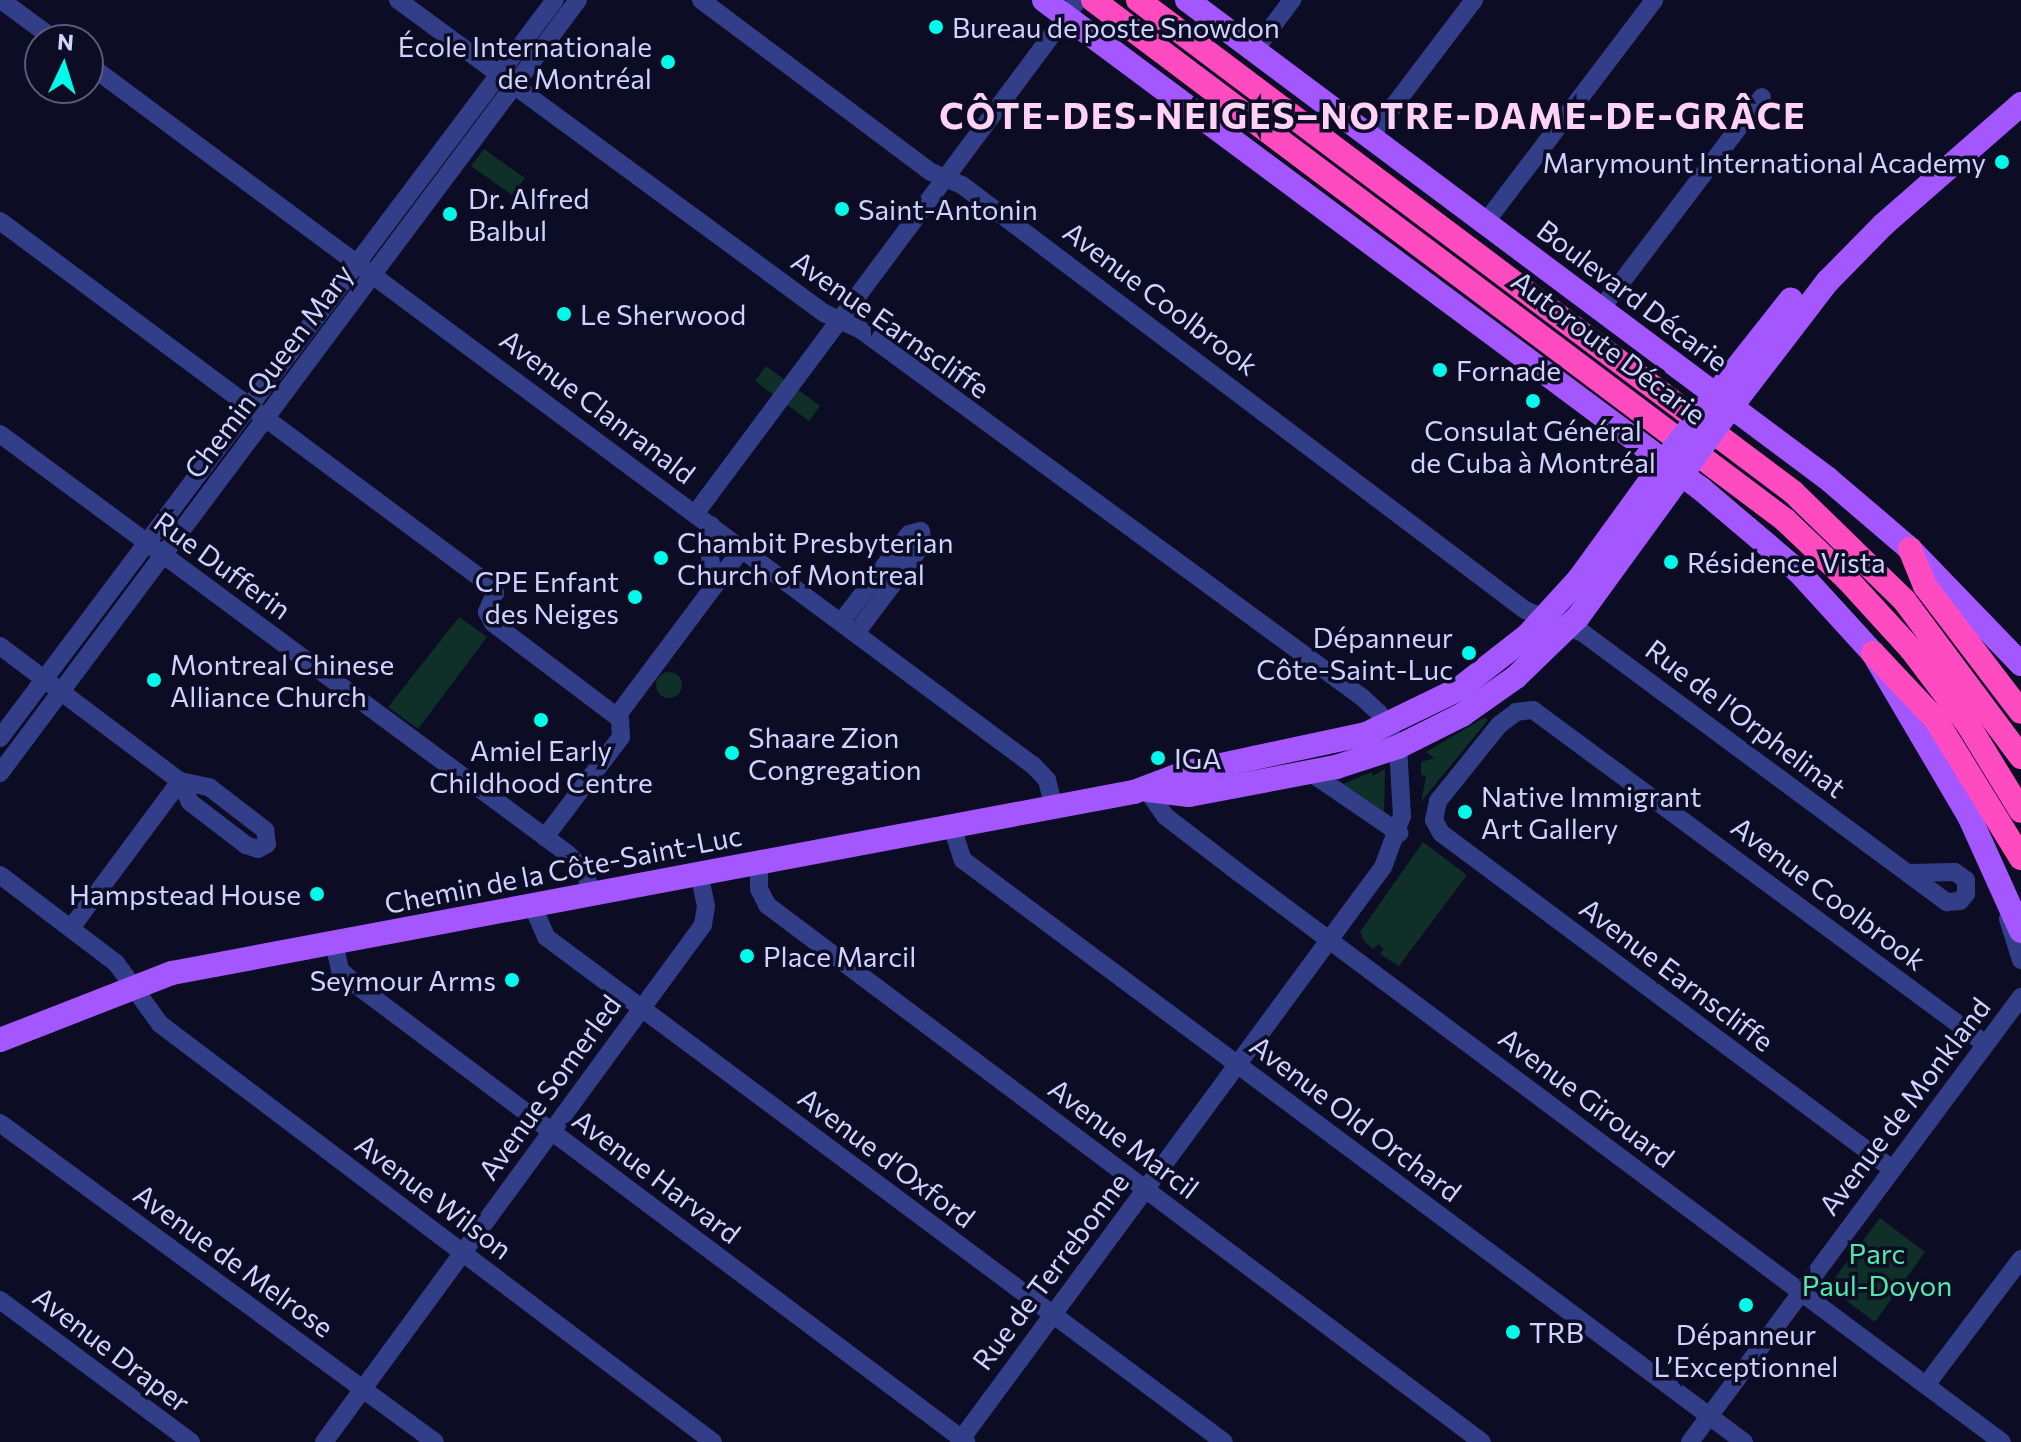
<!DOCTYPE html>
<html>
<head>
<meta charset="utf-8">
<style>
	body { margin:0 }
	#map { position:relative; width:2021px; height:1442px; overflow:hidden; background:#0c0c25; font-family:Commissioner,sans-serif }
	div>[style] { position:absolute }
	.green>* { inset:0; background:#0f2f29 }
	.round { border-radius:50% }
	.minor>* { height:18px; margin:-9px; padding:0 9px; transform-origin:9px; border-radius:9px; background:#333e88 }
	.major>* { height:24px; margin:-12px; padding:0 12px; transform-origin:12px; border-radius:12px; background:#a457ff }
	.highway>* { height:24px; margin:-12px; padding:0 12px; transform-origin:12px; border-radius:12px; background:#ff4bbf }
	.major-bridge>* { height:24px; margin:-12px; padding:0 12px; transform-origin:12px; border-radius:12px; background:#a457ff }
	.dots>* { width:22px; height:22px; translate:-50% -50%; box-sizing:border-box; border:4px solid #0c0c25; border-radius:50% }
	span { translate:-50% -50%; white-space:nowrap; text-align:center; line-height:1.15; -webkit-text-stroke:7px #0c0c25; paint-order:stroke }
	.poi-label { font-size:28px; color:#d0d2ff }
	.left { translate:0 -50%; text-align:left }
	.right { translate:-100% -50%; text-align:right }
	.street-label { font-size:28px; color:#d0d2ff }
	.park-label { font-size:28px; color:#51eaaa }
	.district-label { font-size:36px; color:#ffd2f6; font-weight:700; letter-spacing:2px }
	.north { position:absolute; left:24px; top:24px; width:80px; height:80px; box-sizing:border-box; background:#0c0c25; border:2px solid #5a5b7c; border-radius:50%; rotate:4deg; font-size:22px; font-weight:700; line-height:32px; text-align:center; color:#d0d2ff }
	.north::after { content:''; display:block; margin:auto; width:28px; height:36px; background:#00fbea; clip-path:polygon(50% 0,100% 100%,50% 72%,0 100%) }
</style>
</head>
<body>
<div id="map">
	<div class="green">
		<div style="clip-path:polygon(484px 149px,525px 178px,512px 195px,471px 166px)"></div>
		<div style="clip-path:polygon(766px 366px,820px 406px,809px 421px,755px 381px)"></div>
		<div style="clip-path:polygon(459px 617px,487px 637px,418px 729px,388px 707px)"></div>
		<div class="round" style="left:656px;top:672px;width:26px;height:26px"></div>
		<div style="clip-path:polygon(1485px 717px,1488px 720px,1421px 802px,1426px 776px,1421px 775px,1421px 762px,1434px 758px,1426px 752px)"></div>
		<div style="clip-path:polygon(1385px 769px,1384px 812px,1343px 784px,1372px 772px,1373px 776px)"></div>
		<div style="clip-path:polygon(1423px 842px,1467px 875px,1399px 966px,1380px 954px,1384px 949px,1378px 944px,1373px 949px,1364px 941px,1360px 932px)"></div>
		<div style="clip-path:polygon(1880px 1218px,1925px 1252px,1875px 1322px,1828px 1287px)"></div>
	</div>
	<div class="minor">
		<div style="left:1px;top:0;width:67px;rotate:36.5deg"></div>
		<div style="left:398px;top:0;width:529px;rotate:36.31deg"></div>
		<div style="left:824px;top:313px;width:41px;rotate:24.7deg"></div>
		<div style="left:861px;top:330px;width:622px;rotate:36.24deg"></div>
		<div style="left:1363px;top:698px;width:22px;rotate:43deg"></div>
		<div style="left:1379px;top:713px;width:39px;rotate:61deg"></div>
		<div style="left:1398px;top:747px;width:69px;rotate:86.7deg"></div>
		<div style="left:1402px;top:816px;width:54px;rotate:110.4deg"></div>
		<div style="left:1383px;top:867px;width:714px;rotate:126.4deg"></div>
		<div style="left:701px;top:0;width:287px;rotate:36.8deg"></div>
		<div style="left:931px;top:172px;width:34px;rotate:23deg"></div>
		<div style="left:962px;top:185px;width:705px;rotate:37.05deg"></div>
		<div style="left:1525px;top:610px;width:62px;rotate:21.6deg"></div>
		<div style="left:1583px;top:633px;width:453px;rotate:36.5deg"></div>
		<div style="left:1947px;top:902px;width:13px;rotate:-4deg"></div>
		<div style="left:1960px;top:901px;width:9px;rotate:-49deg"></div>
		<div style="left:1966px;top:894px;width:14px;rotate:-90deg"></div>
		<div style="left:1966px;top:880px;width:14px;rotate:-144deg"></div>
		<div style="left:1955px;top:872px;width:47px;rotate:178.8deg"></div>
		<div style="left:1254px;top:51px;width:64px;rotate:-53.3deg"></div>
		<div style="left:88px;top:64px;width:1178px;rotate:36.58deg"></div>
		<div style="left:1034px;top:766px;width:19px;rotate:47deg"></div>
		<div style="left:1047px;top:780px;width:29px;rotate:76deg"></div>
		<div style="left:1370px;top:137px;width:172px;rotate:-52.8deg"></div>
		<div style="left:0;top:221px;width:607px;rotate:36.62deg"></div>
		<div style="left:487px;top:583px;width:13px;rotate:51deg"></div>
		<div style="left:495px;top:593px;width:21px;rotate:113deg"></div>
		<div style="left:487px;top:612px;width:13px;rotate:61deg"></div>
		<div style="left:493px;top:623px;width:159px;rotate:37.1deg"></div>
		<div style="left:620px;top:719px;width:18px;rotate:87deg"></div>
		<div style="left:621px;top:737px;width:126px;rotate:127.2deg"></div>
		<div style="left:1485px;top:223px;width:280px;rotate:-52.8deg"></div>
		<div style="left:1601px;top:309px;width:266px;rotate:-52.8deg"></div>
		<div style="left:0;top:434px;width:706px;rotate:36.48deg"></div>
		<div style="left:568px;top:854px;width:23px;rotate:45deg"></div>
		<div style="left:584px;top:870px;width:25px;rotate:72deg"></div>
		<div style="left:695px;top:514px;width:641px;rotate:-53.31deg"></div>
		<div style="left:711px;top:525px;width:10px;rotate:114deg"></div>
		<div style="left:707px;top:534px;width:53px;rotate:82.5deg"></div>
		<div style="left:841px;top:622px;width:111px;rotate:-52.3deg"></div>
		<div style="left:909px;top:534px;width:12px;rotate:-14deg"></div>
		<div style="left:921px;top:531px;width:13px;rotate:81deg"></div>
		<div style="left:923px;top:544px;width:111px;rotate:127deg"></div>
		<div style="left:0;top:646px;width:225px;rotate:36.9deg"></div>
		<div style="left:180px;top:781px;width:30px;rotate:12deg"></div>
		<div style="left:209px;top:787px;width:71px;rotate:37.5deg"></div>
		<div style="left:265px;top:830px;width:14px;rotate:82deg"></div>
		<div style="left:267px;top:844px;width:10px;rotate:151deg"></div>
		<div style="left:258px;top:849px;width:13px;rotate:-162deg"></div>
		<div style="left:246px;top:845px;width:71px;rotate:-142.5deg"></div>
		<div style="left:190px;top:802px;width:23px;rotate:-115deg"></div>
		<div style="left:617px;top:716px;width:209px;rotate:-53.2deg"></div>
		<div style="left:0;top:738px;width:923px;rotate:-53.06deg"></div>
		<div style="left:0;top:773px;width:965px;rotate:-53.21deg"></div>
		<div style="left:1311px;top:773px;width:107px;rotate:34.3deg"></div>
		<div style="left:1147px;top:790px;width:32px;rotate:55deg"></div>
		<div style="left:1165px;top:816px;width:92px;rotate:37.5deg"></div>
		<div style="left:1238px;top:872px;width:953px;rotate:36.73deg"></div>
		<div style="left:952px;top:827px;width:35px;rotate:72deg"></div>
		<div style="left:963px;top:860px;width:974px;rotate:36.69deg"></div>
		<div style="left:759px;top:863px;width:26px;rotate:90deg"></div>
		<div style="left:759px;top:889px;width:18px;rotate:63deg"></div>
		<div style="left:767px;top:905px;width:894px;rotate:36.91deg"></div>
		<div style="left:0;top:875px;width:146px;rotate:37.2deg"></div>
		<div style="left:116px;top:963px;width:75px;rotate:54.2deg"></div>
		<div style="left:160px;top:1024px;width:693px;rotate:37.08deg"></div>
		<div style="left:532px;top:905px;width:35px;rotate:66deg"></div>
		<div style="left:546px;top:937px;width:845px;rotate:36.68deg"></div>
		<div style="left:2008px;top:919px;width:43px;rotate:72.4deg"></div>
		<div style="left:71px;top:928px;width:183px;rotate:-53.4deg"></div>
		<div style="left:334px;top:942px;width:29px;rotate:78deg"></div>
		<div style="left:340px;top:970px;width:25px;rotate:42deg"></div>
		<div style="left:359px;top:987px;width:759px;rotate:36.85deg"></div>
		<div style="left:0;top:1123px;width:539px;rotate:36.25deg"></div>
		<div style="left:1892px;top:1169px;width:562px;rotate:-143.31deg"></div>
		<div style="left:1441px;top:833px;width:15px;rotate:-118deg"></div>
		<div style="left:1434px;top:820px;width:19px;rotate:-78deg"></div>
		<div style="left:1438px;top:801px;width:97px;rotate:-51.2deg"></div>
		<div style="left:1499px;top:725px;width:21px;rotate:-37deg"></div>
		<div style="left:1516px;top:712px;width:17px;rotate:-7deg"></div>
		<div style="left:1533px;top:710px;width:561px;rotate:36.44deg"></div>
		<div style="left:0;top:1300px;width:238px;rotate:36.6deg"></div>
		<div style="left:1926px;top:1385px;width:158px;rotate:-53deg"></div>
		<div style="left:324px;top:1442px;width:641px;rotate:-53.76deg"></div>
		<div style="left:703px;top:925px;width:19px;rotate:-81deg"></div>
		<div style="left:706px;top:906px;width:33px;rotate:-102deg"></div>
		<div style="left:1690px;top:1442px;width:555px;rotate:-53.36deg"></div>
	</div>
	<div class="major">
		<div style="left:1044px;top:0;width:818px;rotate:36.65deg"></div>
		<div style="left:1700px;top:488px;width:128px;rotate:40.3deg"></div>
		<div style="left:1798px;top:571px;width:111px;rotate:47.6deg"></div>
		<div style="left:1873px;top:653px;width:191px;rotate:59.5deg"></div>
		<div style="left:1970px;top:818px;width:124px;rotate:65.7deg"></div>
		<div style="left:1187px;top:0;width:799px;rotate:36.76deg"></div>
		<div style="left:1827px;top:478px;width:109px;rotate:40.5deg"></div>
		<div style="left:1910px;top:549px;width:160px;rotate:46deg"></div>
		<div style="left:1709px;top:403px;width:132px;rotate:-51.7deg"></div>
		<div style="left:1725px;top:415px;width:169px;rotate:-52.5deg"></div>
		<div style="left:1828px;top:281px;width:78px;rotate:-45.5deg"></div>
		<div style="left:1883px;top:225px;width:184px;rotate:-41.2deg"></div>
		<div style="left:1148px;top:790px;width:41px;rotate:7deg"></div>
		<div style="left:1189px;top:795px;width:150px;rotate:-10.8deg"></div>
		<div style="left:1336px;top:767px;width:65px;rotate:-17.9deg"></div>
		<div style="left:1398px;top:747px;width:72px;rotate:-26.6deg"></div>
		<div style="left:1462px;top:715px;width:66px;rotate:-35.1deg"></div>
		<div style="left:1516px;top:677px;width:86px;rotate:-44.1deg"></div>
		<div style="left:1578px;top:617px;width:189px;rotate:-54deg"></div>
		<div style="left:0;top:1040px;width:185px;rotate:-21.3deg"></div>
		<div style="left:172px;top:973px;width:979px;rotate:-10.66deg"></div>
		<div style="left:1134px;top:792px;width:53px;rotate:-20.8deg"></div>
		<div style="left:1184px;top:773px;width:186px;rotate:-12.1deg"></div>
		<div style="left:1366px;top:734px;width:103px;rotate:-25.8deg"></div>
		<div style="left:1459px;top:689px;width:88px;rotate:-38deg"></div>
		<div style="left:1528px;top:635px;width:76px;rotate:-47.7deg"></div>
		<div style="left:1579px;top:579px;width:158px;rotate:-54deg"></div>
	</div>
	<div class="highway">
		<div style="left:1093px;top:0;width:866px;rotate:36.92deg"></div>
		<div style="left:1785px;top:520px;width:86px;rotate:43.6deg"></div>
		<div style="left:1847px;top:579px;width:95px;rotate:47.6deg"></div>
		<div style="left:1911px;top:649px;width:93px;rotate:52.9deg"></div>
		<div style="left:1967px;top:723px;width:103px;rotate:58.5deg"></div>
		<div style="left:1138px;top:0;width:819px;rotate:36.91deg"></div>
		<div style="left:1793px;top:492px;width:155px;rotate:44.2deg"></div>
		<div style="left:1904px;top:600px;width:196px;rotate:53.3deg"></div>
		<div style="left:1910px;top:549px;width:40px;rotate:68deg"></div>
		<div style="left:1925px;top:586px;width:158px;rotate:52.7deg"></div>
		<div style="left:1873px;top:653px;width:92px;rotate:46.8deg"></div>
		<div style="left:1936px;top:720px;width:162px;rotate:58.4deg"></div>
	</div>
	<div class="major-bridge">
		<div style="left:1672px;top:451px;width:61px;rotate:-52.4deg"></div>
		<div style="left:1689px;top:464px;width:61px;rotate:-53.7deg"></div>
	</div>
	<div class="dots">
		<div style="left:936px;top:27px;background:#00fbea"></div>
		<div style="left:668px;top:62px;background:#00fbea"></div>
		<div style="left:2002px;top:162px;background:#00fbea"></div>
		<div style="left:842px;top:209px;background:#00fbea"></div>
		<div style="left:450px;top:214px;background:#00fbea"></div>
		<div style="left:564px;top:314px;background:#00fbea"></div>
		<div style="left:1440px;top:370px;background:#00fbea"></div>
		<div style="left:1533px;top:401px;background:#00fbea"></div>
		<div style="left:661px;top:558px;background:#00fbea"></div>
		<div style="left:1671px;top:562px;background:#00fbea"></div>
		<div style="left:635px;top:597px;background:#00fbea"></div>
		<div style="left:1469px;top:653px;background:#00fbea"></div>
		<div style="left:154px;top:680px;background:#00fbea"></div>
		<div style="left:541px;top:720px;background:#00fbea"></div>
		<div style="left:732px;top:753px;background:#00fbea"></div>
		<div style="left:1158px;top:758px;background:#00fbea"></div>
		<div style="left:1465px;top:812px;background:#00fbea"></div>
		<div style="left:317px;top:894px;background:#00fbea"></div>
		<div style="left:747px;top:956px;background:#00fbea"></div>
		<div style="left:512px;top:980px;background:#00fbea"></div>
		<div style="left:1746px;top:1305px;background:#00fbea"></div>
		<div style="left:1513px;top:1332px;background:#00fbea"></div>
	</div>
	<div class="poi-label">
		<span class="left" style="left:952px;top:27px">Bureau de poste Snowdon</span>
		<span class="right" style="left:652px;top:62px">École Internationale<br>de Montréal</span>
		<span class="right" style="left:1986px;top:162px">Marymount International Academy</span>
		<span class="left" style="left:468px;top:214px">Dr. Alfred<br>Balbul</span>
		<span class="left" style="left:858px;top:209px">Saint-Antonin</span>
		<span class="left" style="left:580px;top:314px">Le Sherwood</span>
		<span class="left" style="left:1456px;top:370px">Fornade</span>
		<span style="left:1533px;top:446px">Consulat Général<br>de Cuba à Montréal</span>
		<span class="left" style="left:677px;top:558px">Chambit Presbyterian<br>Church of Montreal</span>
		<span class="left" style="left:1687px;top:562px">Résidence Vista</span>
		<span class="right" style="left:619px;top:597px">CPE Enfant<br>des Neiges</span>
		<span class="right" style="left:1453px;top:653px">Dépanneur<br>Côte-Saint-Luc</span>
		<span class="left" style="left:170px;top:680px">Montreal Chinese<br>Alliance Church</span>
		<span class="left" style="left:748px;top:753px">Shaare Zion<br>Congregation</span>
		<span style="left:541px;top:766px">Amiel Early<br>Childhood Centre</span>
		<span class="left" style="left:1174px;top:758px">IGA</span>
		<span class="left" style="left:1481px;top:812px">Native Immigrant<br>Art Gallery</span>
		<span class="right" style="left:301px;top:894px">Hampstead House</span>
		<span class="left" style="left:763px;top:956px">Place Marcil</span>
		<span class="right" style="left:496px;top:980px">Seymour Arms</span>
		<span class="left" style="left:1529px;top:1332px">TRB</span>
		<span style="left:1746px;top:1350px">Dépanneur<br>L’Exceptionnel</span>
	</div>
	<div class="street-label">
		<span style="left:1633px;top:295px;rotate:37deg">Boulevard Décarie</span>
		<span style="left:1161px;top:298px;rotate:37deg">Avenue Coolbrook</span>
		<span style="left:891px;top:324px;rotate:35deg">Avenue Earnscliffe</span>
		<span style="left:1609px;top:347px;rotate:37deg">Autoroute Décarie</span>
		<span style="left:268px;top:371px;rotate:-53deg">Chemin Queen Mary</span>
		<span style="left:598px;top:406px;rotate:37deg">Avenue Clanranald</span>
		<span style="left:223px;top:565px;rotate:36deg">Rue Dufferin</span>
		<span style="left:1746px;top:718px;rotate:37deg">Rue de l'Orphelinat</span>
		<span style="left:563px;top:869px;rotate:-11deg">Chemin de la Côte-Saint-Luc</span>
		<span style="left:1829px;top:893px;rotate:37deg">Avenue Coolbrook</span>
		<span style="left:1677px;top:974px;rotate:37deg">Avenue Earnscliffe</span>
		<span style="left:549px;top:1087px;rotate:-54deg">Avenue Somerled</span>
		<span style="left:1587px;top:1097px;rotate:37deg">Avenue Girouard</span>
		<span style="left:1904px;top:1106px;rotate:-53deg">Avenue de Monkland</span>
		<span style="left:1356px;top:1118px;rotate:37deg">Avenue Old Orchard</span>
		<span style="left:1124px;top:1138px;rotate:37deg">Avenue Marcil</span>
		<span style="left:887px;top:1157px;rotate:37deg">Avenue d'Oxford</span>
		<span style="left:657px;top:1176px;rotate:37deg">Avenue Harvard</span>
		<span style="left:434px;top:1196px;rotate:37deg">Avenue Wilson</span>
		<span style="left:234px;top:1260px;rotate:36deg">Avenue de Melrose</span>
		<span style="left:1050px;top:1271px;rotate:-53deg">Rue de Terrebonne</span>
		<span style="left:112px;top:1349px;rotate:37deg">Avenue Draper</span>
	</div>
	<div class="park-label">
		<span style="left:1877px;top:1269px">Parc<br>Paul-Doyon</span>
	</div>
	<div class="district-label">
		<span style="left:1373px;top:115px">CÔTE-DES-NEIGES–NOTRE-DAME-DE-GRÂCE</span>
	</div>
	<div class="north">N</div>
</div>
</body>
</html>
